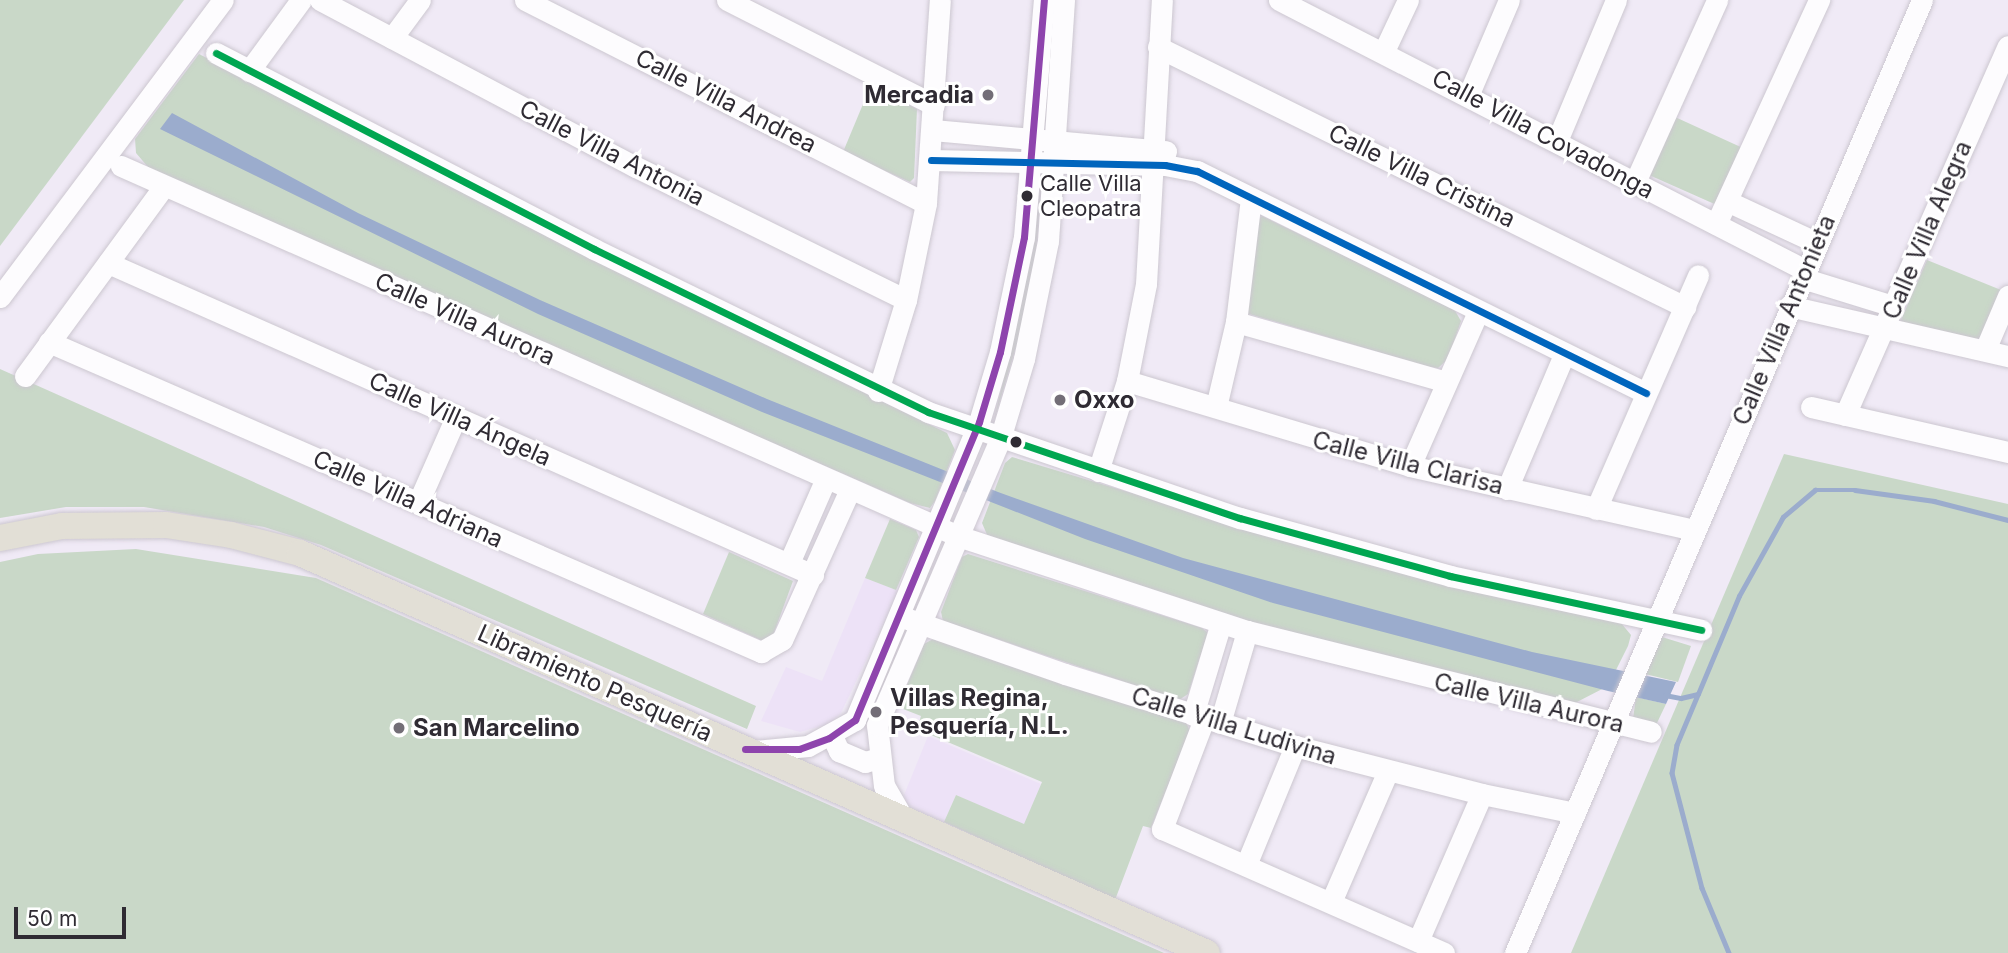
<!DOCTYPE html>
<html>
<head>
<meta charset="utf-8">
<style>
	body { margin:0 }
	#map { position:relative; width:2008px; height:953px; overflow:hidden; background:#f0eaf6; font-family:Inter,sans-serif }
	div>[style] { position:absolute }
	.built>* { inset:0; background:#ede2f7 }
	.green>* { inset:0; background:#c9d8c8 }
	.water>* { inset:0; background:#9baccd }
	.stream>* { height:4.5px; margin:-2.25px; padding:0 2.25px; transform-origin:2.25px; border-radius:2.25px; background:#9baccd }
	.roads { filter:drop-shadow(0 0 2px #ccc7d0) drop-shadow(0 0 2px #ccc7d0) }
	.minor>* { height:21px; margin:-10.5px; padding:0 10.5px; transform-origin:10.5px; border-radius:10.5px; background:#fdfcfe }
	.major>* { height:26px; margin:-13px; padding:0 13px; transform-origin:13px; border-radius:13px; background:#e2dfd6 }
	.bus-1>* { height:7px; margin:-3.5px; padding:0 3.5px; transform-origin:3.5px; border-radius:3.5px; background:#8e44ad }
	.bus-2>* { height:7px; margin:-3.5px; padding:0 3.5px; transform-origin:3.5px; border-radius:3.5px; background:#00a651 }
	.bus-3>* { height:7px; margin:-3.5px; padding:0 3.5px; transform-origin:3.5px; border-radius:3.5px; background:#0065bd }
	.dots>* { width:19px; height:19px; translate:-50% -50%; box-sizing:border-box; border:4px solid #fff; border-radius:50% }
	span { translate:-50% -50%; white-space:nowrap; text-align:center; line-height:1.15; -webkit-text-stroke:6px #fff; paint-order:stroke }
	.bus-label { font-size:22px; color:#2f2b33 }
	.left { translate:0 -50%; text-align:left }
	.poi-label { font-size:24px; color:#2f2b33; font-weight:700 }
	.right { translate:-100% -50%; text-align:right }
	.street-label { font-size:24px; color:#2f2b33 }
	.scale { position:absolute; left:14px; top:907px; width:112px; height:32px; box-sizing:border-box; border:4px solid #2f2b33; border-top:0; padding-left:9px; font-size:21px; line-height:24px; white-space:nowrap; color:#2f2b33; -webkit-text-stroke:5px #fff; paint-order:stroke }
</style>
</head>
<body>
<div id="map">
	<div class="built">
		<div style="clip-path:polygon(865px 578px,899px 591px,841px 713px,829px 724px,800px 732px,761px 721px,786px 667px,822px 681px)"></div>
		<div style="clip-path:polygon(928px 736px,1041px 784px,1024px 825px,956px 795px,944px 822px,908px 806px,904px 795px)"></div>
	</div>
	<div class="green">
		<div style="clip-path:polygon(0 0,184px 0,0 246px)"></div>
		<div style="clip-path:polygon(199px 54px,651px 289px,947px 433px,955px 450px,935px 501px,930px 508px,910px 503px,154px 174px,136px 153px,135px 139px)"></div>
		<div style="clip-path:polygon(871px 85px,917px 109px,914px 178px,910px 182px,843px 152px)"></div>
		<div style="clip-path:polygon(1675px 117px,1745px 149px,1719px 206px,1649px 175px)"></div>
		<div style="clip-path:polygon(1042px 179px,1035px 260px,1018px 340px,994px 420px,1022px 300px)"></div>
		<div style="clip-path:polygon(1262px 216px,1454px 309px,1461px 321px,1448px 359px,1438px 368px,1429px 367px,1246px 313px,1257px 221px)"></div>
		<div style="clip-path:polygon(1927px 260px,2001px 290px,1979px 342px,1900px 322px)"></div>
		<div style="clip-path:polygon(0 369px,756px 706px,747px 729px,321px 545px,264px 527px,144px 507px,66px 507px,0 518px)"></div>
		<div style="clip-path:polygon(1784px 454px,2008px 504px,2008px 953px,1571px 953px)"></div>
		<div style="clip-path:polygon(1012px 457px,1324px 551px,1504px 599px,1621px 623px,1631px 635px,1628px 646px,1608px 686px,1575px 703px,1318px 644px,988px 537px,982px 523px,1005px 463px)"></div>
		<div style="clip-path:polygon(890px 519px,916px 530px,919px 537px,896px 590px,865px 578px)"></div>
		<div style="clip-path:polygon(136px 549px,316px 578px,1164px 953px,0 953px,0 562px,38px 554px)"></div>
		<div style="clip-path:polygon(729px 552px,793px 581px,772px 638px,763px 641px,703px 614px)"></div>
		<div style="clip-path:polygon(968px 554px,1202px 628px,1208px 633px,1188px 694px,1179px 700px,943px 621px,941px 612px,962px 557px)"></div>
		<div style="clip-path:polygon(1662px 637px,1691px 646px,1678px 682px,1645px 674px)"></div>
		<div style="clip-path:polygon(933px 639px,1185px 720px,1190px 731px,1151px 828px,1143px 826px,1115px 900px,944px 822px,956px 795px,1024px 824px,1042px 782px,917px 729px,921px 716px,898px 707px,924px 644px)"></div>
		<div style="clip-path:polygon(1636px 697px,1666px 704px,1656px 725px,1633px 719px)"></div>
	</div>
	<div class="water">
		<div style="clip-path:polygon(172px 113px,358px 213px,540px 300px,767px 399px,998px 492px,1183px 558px,1532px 652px,1676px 682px,1666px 704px,1608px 691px,1273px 603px,1085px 539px,762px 412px,538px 314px,160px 129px)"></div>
	</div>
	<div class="stream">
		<div style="left:1665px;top:695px;width:16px;rotate:11deg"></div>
		<div style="left:1681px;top:698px;width:17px;rotate:-13deg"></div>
		<div style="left:1698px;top:694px;width:106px;rotate:-67.3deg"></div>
		<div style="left:1739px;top:596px;width:90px;rotate:-60.9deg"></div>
		<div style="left:1783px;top:517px;width:42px;rotate:-40.2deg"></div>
		<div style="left:1815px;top:490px;width:40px"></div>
		<div style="left:1855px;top:490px;width:80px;rotate:7.9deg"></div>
		<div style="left:1934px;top:501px;width:76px;rotate:14.4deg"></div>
		<div style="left:1698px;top:695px;width:54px;rotate:112.8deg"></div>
		<div style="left:1677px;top:745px;width:28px;rotate:100deg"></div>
		<div style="left:1672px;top:773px;width:119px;rotate:75.4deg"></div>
		<div style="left:1702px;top:888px;width:70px;rotate:67.4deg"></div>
	</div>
	<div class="roads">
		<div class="minor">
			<div style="left:320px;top:0;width:357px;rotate:27.9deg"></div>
			<div style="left:636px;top:167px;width:301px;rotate:26.2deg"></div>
			<div style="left:525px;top:0;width:449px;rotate:26.9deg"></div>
			<div style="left:727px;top:0;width:232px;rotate:26.9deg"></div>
			<div style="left:1279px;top:0;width:591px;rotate:27.17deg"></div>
			<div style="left:392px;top:38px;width:47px;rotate:-53.6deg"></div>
			<div style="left:1158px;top:47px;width:588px;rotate:26.26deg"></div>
			<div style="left:1384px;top:51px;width:56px;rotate:-64.8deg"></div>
			<div style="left:216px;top:53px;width:426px;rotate:27.4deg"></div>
			<div style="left:594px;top:249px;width:372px;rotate:26deg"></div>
			<div style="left:928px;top:412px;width:330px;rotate:18.8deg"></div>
			<div style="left:1240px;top:518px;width:218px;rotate:15.4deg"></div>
			<div style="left:1450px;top:576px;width:257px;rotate:12.1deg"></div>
			<div style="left:249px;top:71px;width:88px;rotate:-53.8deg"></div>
			<div style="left:1468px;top:96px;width:104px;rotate:-66.9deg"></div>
			<div style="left:933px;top:130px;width:234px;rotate:5.2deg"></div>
			<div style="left:1557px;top:141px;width:153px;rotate:-67.3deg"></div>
			<div style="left:931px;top:160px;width:234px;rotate:1.2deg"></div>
			<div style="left:1165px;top:165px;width:33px;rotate:11deg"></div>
			<div style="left:1197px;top:171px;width:501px;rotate:26.31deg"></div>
			<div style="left:121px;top:166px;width:915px;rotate:23.85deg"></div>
			<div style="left:958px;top:536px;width:304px;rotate:18.2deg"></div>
			<div style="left:1247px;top:631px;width:416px;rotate:14deg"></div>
			<div style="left:1635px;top:182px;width:200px;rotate:-65.7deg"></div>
			<div style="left:1727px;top:201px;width:99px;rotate:25deg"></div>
			<div style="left:1716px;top:224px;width:247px;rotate:-65.3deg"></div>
			<div style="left:108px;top:263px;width:771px;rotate:23.87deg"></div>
			<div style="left:1802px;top:278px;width:95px;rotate:17.1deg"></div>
			<div style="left:0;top:297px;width:371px;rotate:-53.1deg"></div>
			<div style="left:1789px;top:306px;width:225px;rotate:12.9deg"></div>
			<div style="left:1236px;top:322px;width:219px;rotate:15.9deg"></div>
			<div style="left:49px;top:342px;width:777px;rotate:23.53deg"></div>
			<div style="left:761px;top:652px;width:24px;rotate:-30deg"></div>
			<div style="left:782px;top:640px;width:158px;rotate:-65.7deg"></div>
			<div style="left:1985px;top:350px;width:59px;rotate:-66.9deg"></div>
			<div style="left:25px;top:376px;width:235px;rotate:-53.8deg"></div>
			<div style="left:1127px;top:381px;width:295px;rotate:16.7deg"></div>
			<div style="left:1410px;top:466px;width:291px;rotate:12.7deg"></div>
			<div style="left:878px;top:391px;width:95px;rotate:-72.9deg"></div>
			<div style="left:906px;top:300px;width:99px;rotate:-78.3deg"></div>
			<div style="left:926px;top:203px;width:203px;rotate:-86.1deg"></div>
			<div style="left:1216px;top:407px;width:87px;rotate:-76.8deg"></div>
			<div style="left:1236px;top:322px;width:125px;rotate:-83.1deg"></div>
			<div style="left:1811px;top:407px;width:202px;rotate:12.9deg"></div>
			<div style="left:1845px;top:415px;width:403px;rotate:-66.2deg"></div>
			<div style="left:1410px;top:466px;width:168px;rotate:-66.2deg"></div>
			<div style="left:1098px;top:471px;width:95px;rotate:-72.1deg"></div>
			<div style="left:1127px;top:381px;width:99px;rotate:-78.9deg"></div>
			<div style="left:1146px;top:284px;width:284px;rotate:-86.8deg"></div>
			<div style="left:1507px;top:489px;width:146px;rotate:-67deg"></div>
			<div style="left:418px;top:503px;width:94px;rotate:-66.2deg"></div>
			<div style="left:1596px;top:509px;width:255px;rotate:-66.4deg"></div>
			<div style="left:789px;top:563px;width:85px;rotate:-66.4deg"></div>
			<div style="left:908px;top:619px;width:166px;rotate:19.3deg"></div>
			<div style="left:1065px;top:674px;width:241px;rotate:17.4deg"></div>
			<div style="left:1295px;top:746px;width:193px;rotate:14.4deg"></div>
			<div style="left:1482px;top:794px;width:95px;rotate:11.5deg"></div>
			<div style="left:1193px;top:715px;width:96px;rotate:-73.1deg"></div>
			<div style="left:1204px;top:719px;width:118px;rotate:110.9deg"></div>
			<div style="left:1162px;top:829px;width:308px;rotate:23.7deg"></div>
			<div style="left:1220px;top:723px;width:96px;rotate:-73.6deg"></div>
			<div style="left:832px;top:736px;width:17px;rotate:65deg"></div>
			<div style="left:839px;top:751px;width:28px;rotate:23deg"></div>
			<div style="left:865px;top:762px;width:15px;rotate:-16deg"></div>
			<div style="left:755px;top:751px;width:53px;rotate:-5.4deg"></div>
			<div style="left:808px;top:746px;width:54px;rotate:-29deg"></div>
			<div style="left:855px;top:720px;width:323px;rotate:-67.4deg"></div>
			<div style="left:979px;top:422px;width:73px;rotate:-73.3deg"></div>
			<div style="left:1000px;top:352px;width:117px;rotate:-78.2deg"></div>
			<div style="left:1024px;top:237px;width:238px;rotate:-85.2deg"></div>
			<div style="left:904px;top:820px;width:39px;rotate:-120deg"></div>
			<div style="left:884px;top:786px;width:61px;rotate:-96.5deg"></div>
			<div style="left:877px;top:725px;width:311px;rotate:-66.7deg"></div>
			<div style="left:1000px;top:439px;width:84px;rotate:-73.3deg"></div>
			<div style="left:1024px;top:359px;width:120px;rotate:-78.5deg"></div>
			<div style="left:1048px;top:241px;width:242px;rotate:-86.2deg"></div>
			<div style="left:1246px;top:865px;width:129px;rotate:-67.6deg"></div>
			<div style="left:1331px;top:902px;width:143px;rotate:-66.5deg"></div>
			<div style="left:1418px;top:941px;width:160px;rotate:-66.5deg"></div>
			<div style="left:1515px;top:953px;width:1036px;rotate:-66.87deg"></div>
		</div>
		<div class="major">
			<div style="left:0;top:538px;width:63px;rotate:-11deg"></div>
			<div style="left:62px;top:526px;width:104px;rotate:-0.6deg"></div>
			<div style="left:166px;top:525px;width:66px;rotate:8.7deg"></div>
			<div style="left:231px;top:535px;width:71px;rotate:14.6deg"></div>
			<div style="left:300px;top:553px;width:991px;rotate:23.8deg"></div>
		</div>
	</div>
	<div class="bus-1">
		<div style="left:745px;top:749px;width:54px"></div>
		<div style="left:799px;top:749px;width:32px;rotate:-20deg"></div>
		<div style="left:829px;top:738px;width:32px;rotate:-35deg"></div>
		<div style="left:855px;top:720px;width:323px;rotate:-67.4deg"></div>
		<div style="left:979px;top:422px;width:73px;rotate:-73.3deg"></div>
		<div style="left:1000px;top:352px;width:117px;rotate:-78.2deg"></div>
		<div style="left:1024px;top:237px;width:238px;rotate:-85.2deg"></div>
	</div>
	<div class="bus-2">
		<div style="left:216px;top:53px;width:426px;rotate:27.4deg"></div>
		<div style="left:594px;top:249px;width:372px;rotate:26deg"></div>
		<div style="left:928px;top:412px;width:330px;rotate:18.8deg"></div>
		<div style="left:1240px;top:518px;width:218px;rotate:15.4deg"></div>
		<div style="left:1450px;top:576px;width:257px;rotate:12.1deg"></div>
	</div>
	<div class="bus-3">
		<div style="left:931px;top:160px;width:234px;rotate:1.2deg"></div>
		<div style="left:1165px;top:165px;width:33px;rotate:11deg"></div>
		<div style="left:1197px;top:171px;width:501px;rotate:26.31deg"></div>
	</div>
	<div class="dots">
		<div style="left:988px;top:95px;background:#736e77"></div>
		<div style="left:1027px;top:196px;background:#2f2b33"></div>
		<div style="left:1060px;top:400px;background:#736e77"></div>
		<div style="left:1016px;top:442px;background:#2f2b33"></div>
		<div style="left:876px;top:712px;background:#736e77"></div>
		<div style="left:399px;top:728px;background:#736e77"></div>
	</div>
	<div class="bus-label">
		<span class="left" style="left:1040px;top:196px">Calle Villa<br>Cleopatra</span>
	</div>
	<div class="poi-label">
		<span class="right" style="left:974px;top:95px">Mercadia</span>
		<span class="left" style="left:1074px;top:400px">Oxxo</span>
		<span class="left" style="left:890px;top:712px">Villas Regina,<br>Pesquería, N.L.</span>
		<span class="left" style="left:413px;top:728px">San Marcelino</span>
	</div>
	<div class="street-label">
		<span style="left:726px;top:101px;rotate:27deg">Calle Villa Andrea</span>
		<span style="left:1543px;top:134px;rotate:28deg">Calle Villa Covadonga</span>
		<span style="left:612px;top:153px;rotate:27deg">Calle Villa Antonia</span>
		<span style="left:1422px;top:176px;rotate:26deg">Calle Villa Cristina</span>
		<span style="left:1927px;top:230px;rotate:-67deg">Calle Villa Alegra</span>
		<span style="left:465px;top:319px;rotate:24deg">Calle Villa Aurora</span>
		<span style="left:1784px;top:320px;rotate:-67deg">Calle Villa Antonieta</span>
		<span style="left:460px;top:419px;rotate:24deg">Calle Villa Ángela</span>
		<span style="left:1408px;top:463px;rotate:14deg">Calle Villa Clarisa</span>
		<span style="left:408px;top:499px;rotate:24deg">Calle Villa Adriana</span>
		<span style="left:595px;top:683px;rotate:24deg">Libramiento Pesquería</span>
		<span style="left:1529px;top:703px;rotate:13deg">Calle Villa Aurora</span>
		<span style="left:1234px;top:726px;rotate:17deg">Calle Villa Ludivina</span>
	</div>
	<div class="scale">50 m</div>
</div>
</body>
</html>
